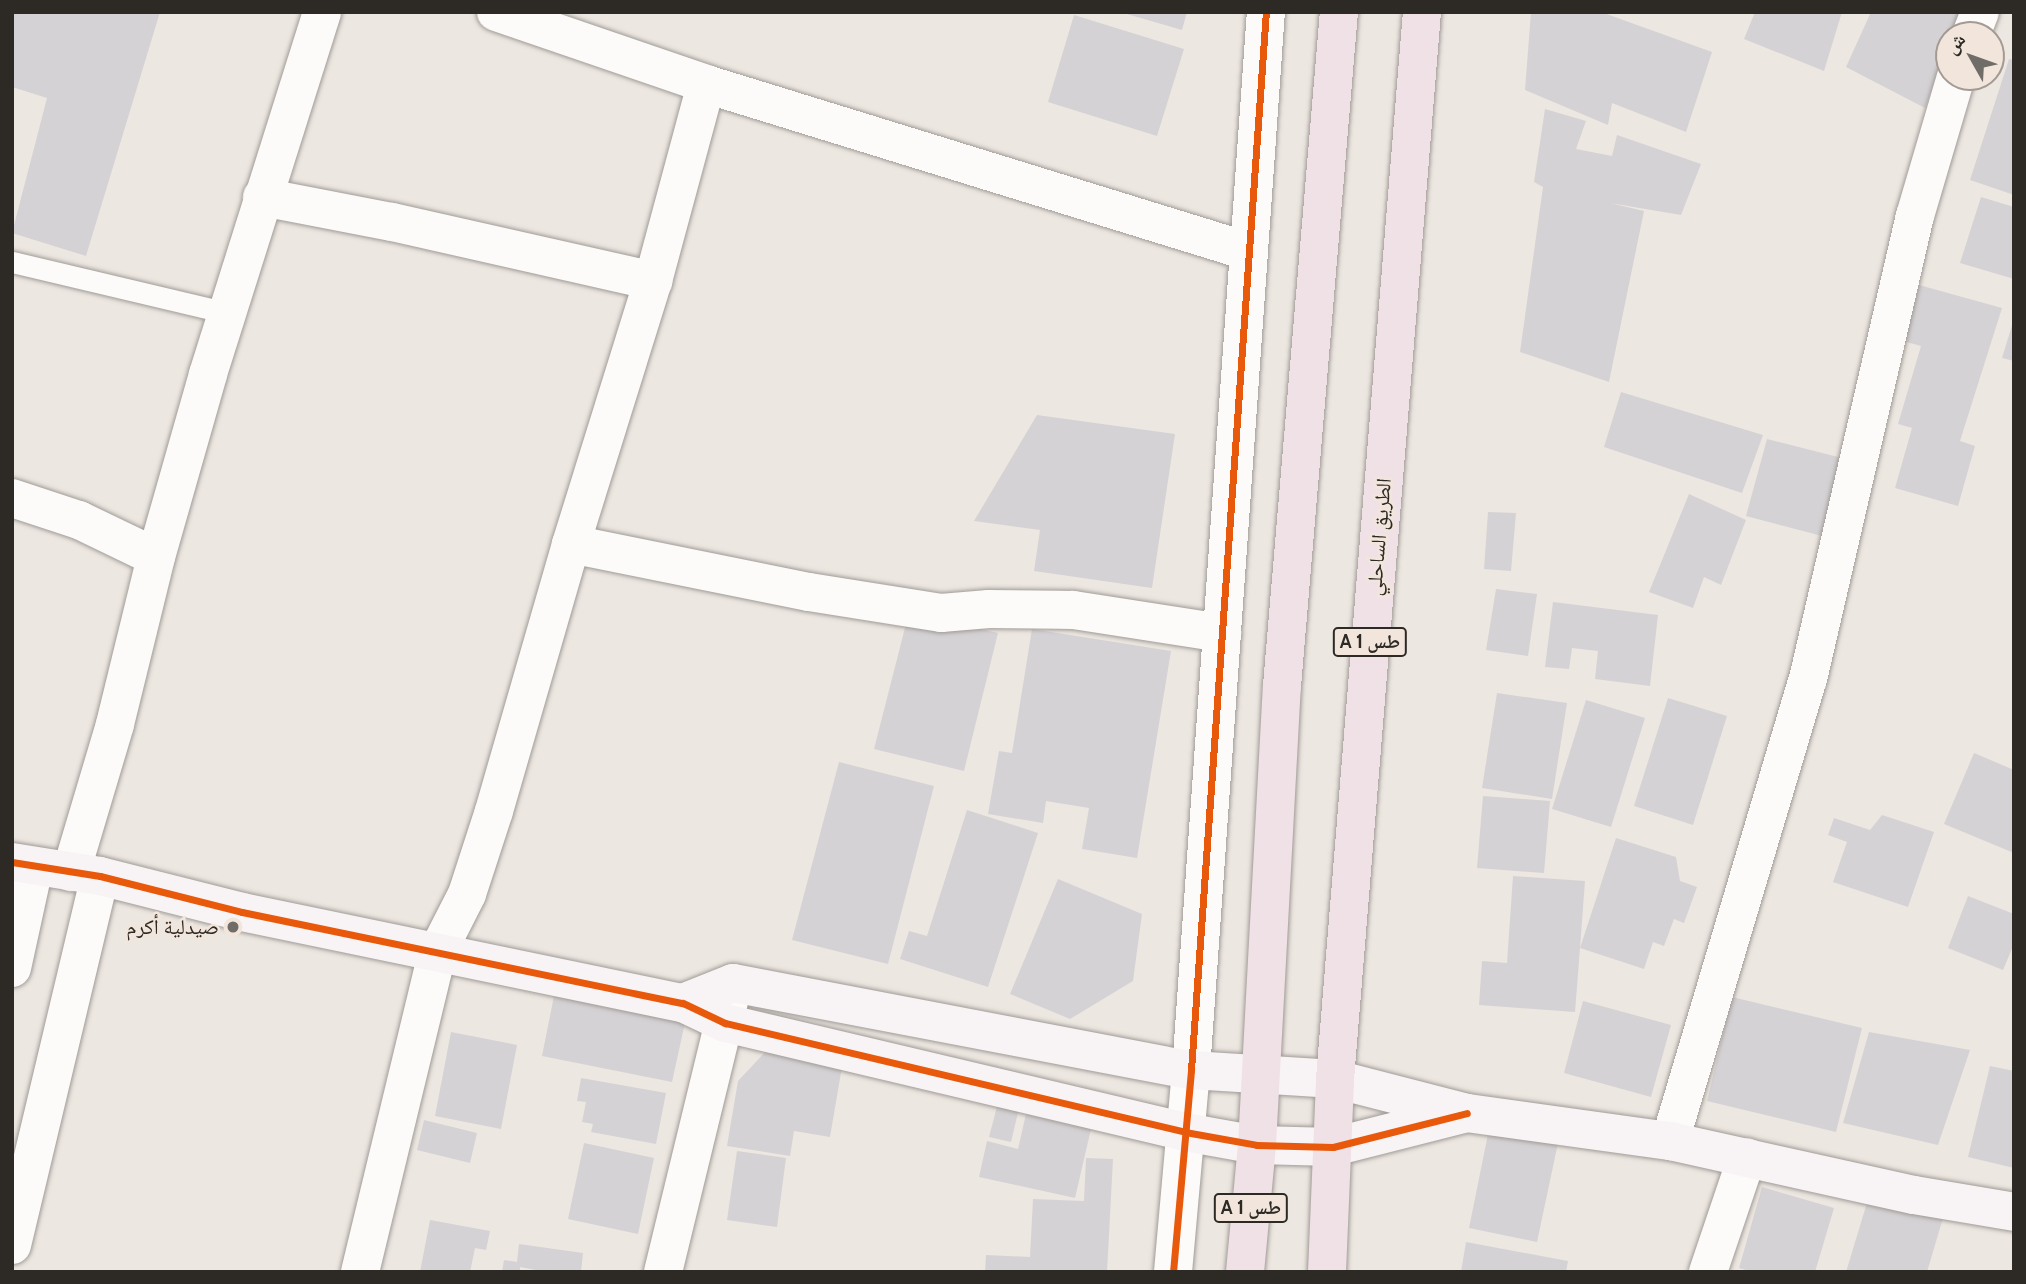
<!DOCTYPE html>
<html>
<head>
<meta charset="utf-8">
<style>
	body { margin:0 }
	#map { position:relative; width:2026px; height:1284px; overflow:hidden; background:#ede7e1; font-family:Cabin,"Noto Naskh Arabic",sans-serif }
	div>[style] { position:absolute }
	.building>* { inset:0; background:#d5d2d5 }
	.roads { filter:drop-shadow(0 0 2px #a09b97) drop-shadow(0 0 2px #a09b97) }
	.lane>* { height:21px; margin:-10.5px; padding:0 10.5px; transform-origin:10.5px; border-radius:10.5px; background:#fcfbfa }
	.street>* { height:38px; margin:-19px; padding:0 19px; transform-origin:19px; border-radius:19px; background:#fcfbfa }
	.secondary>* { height:38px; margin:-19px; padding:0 19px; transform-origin:19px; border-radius:19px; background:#f8f4f5 }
	.highway>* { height:38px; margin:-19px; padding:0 19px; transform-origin:19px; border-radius:19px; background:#f0e1e7 }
	.cycleway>* { height:7px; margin:-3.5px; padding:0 3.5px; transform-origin:3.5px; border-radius:3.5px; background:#e8590c }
	.dots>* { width:19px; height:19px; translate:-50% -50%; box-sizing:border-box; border:4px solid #f2e6dc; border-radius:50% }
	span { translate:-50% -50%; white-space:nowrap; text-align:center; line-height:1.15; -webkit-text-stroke:5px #f2e6dc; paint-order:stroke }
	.shield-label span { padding:2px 5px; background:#f2e6dc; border:2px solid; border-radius:5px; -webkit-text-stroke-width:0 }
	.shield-label { font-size:19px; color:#2d2925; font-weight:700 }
	.street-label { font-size:21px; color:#2d2925 }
	.poi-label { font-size:21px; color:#2d2925 }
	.right { translate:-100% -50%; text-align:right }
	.frame { position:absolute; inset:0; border:14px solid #2d2925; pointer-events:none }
	.north { position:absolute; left:1935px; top:21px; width:70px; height:70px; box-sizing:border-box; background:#f2e6dc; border:2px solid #a39a93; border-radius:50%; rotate:310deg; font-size:19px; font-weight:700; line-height:28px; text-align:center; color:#2d2925 }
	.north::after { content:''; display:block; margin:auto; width:24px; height:32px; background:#706c67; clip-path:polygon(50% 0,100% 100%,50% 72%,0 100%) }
</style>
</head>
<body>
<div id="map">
	<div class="building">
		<div style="clip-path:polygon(12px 12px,160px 12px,86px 256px,12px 233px,47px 98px,12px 87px)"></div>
		<div style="clip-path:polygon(1120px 12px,1187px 12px,1182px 30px)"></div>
		<div style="clip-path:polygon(1531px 12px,1601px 12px,1712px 52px,1686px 132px,1612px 103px,1608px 125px,1525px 90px)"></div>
		<div style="clip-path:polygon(1755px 12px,1842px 12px,1824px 71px,1744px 39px)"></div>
		<div style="clip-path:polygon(1871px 12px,1962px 12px,1953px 35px,1949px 35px,1949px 46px,1925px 108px,1846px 67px)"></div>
		<div style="clip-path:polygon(1074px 15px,1184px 49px,1157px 136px,1048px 102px)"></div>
		<div style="clip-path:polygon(2009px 59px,2014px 60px,2014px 195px,1970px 180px)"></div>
		<div style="clip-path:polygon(1545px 109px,1586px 121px,1576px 149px,1612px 156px,1617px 135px,1701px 164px,1681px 215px,1610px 203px,1644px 211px,1609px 382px,1520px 352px,1543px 187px,1534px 182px)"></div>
		<div style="clip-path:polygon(1981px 197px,2014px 207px,2014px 279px,1960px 263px)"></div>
		<div style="clip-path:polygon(1919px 285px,2002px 308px,1960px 441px,1975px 446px,1958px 506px,1895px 488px,1912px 428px,1898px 424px,1921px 346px,1903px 341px)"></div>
		<div style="clip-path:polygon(2013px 322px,2014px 322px,2014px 361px,2002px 358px)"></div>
		<div style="clip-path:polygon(1621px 392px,1763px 435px,1742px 493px,1604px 447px)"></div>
		<div style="clip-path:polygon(1037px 415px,1175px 434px,1152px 588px,1034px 571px,1040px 530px,974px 521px)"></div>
		<div style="clip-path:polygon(1767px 439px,1846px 459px,1826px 537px,1746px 516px)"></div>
		<div style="clip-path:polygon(1689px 494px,1746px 520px,1721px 585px,1704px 577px,1693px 608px,1649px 592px)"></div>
		<div style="clip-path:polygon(1488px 512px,1516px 513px,1511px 571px,1484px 569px)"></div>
		<div style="clip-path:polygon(1496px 589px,1537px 594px,1528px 656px,1486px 650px)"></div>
		<div style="clip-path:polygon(1553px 602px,1658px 615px,1650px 686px,1595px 679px,1598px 651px,1572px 648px,1569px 669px,1545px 667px)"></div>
		<div style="clip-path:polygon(909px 612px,998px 633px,964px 771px,874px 749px)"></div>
		<div style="clip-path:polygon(1032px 629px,1171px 651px,1137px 858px,1082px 849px,1089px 808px,1046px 801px,1043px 823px,988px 814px,999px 751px,1012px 753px)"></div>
		<div style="clip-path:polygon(1497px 693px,1567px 703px,1552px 799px,1482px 788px)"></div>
		<div style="clip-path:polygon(1668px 698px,1727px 716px,1693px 825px,1634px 806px)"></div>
		<div style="clip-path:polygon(1586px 700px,1645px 718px,1611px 827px,1552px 809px)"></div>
		<div style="clip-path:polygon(1974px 753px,2014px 770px,2014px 853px,1944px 824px)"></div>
		<div style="clip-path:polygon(839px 762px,934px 786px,888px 964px,792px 940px)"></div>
		<div style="clip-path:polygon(1483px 796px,1550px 801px,1544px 873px,1477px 868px)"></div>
		<div style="clip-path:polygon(967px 810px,1038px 833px,988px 987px,900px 959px,909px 931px,927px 936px)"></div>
		<div style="clip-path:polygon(1882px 815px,1934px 832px,1908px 907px,1833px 882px,1847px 842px,1828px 835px,1834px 818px,1870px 830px)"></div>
		<div style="clip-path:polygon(1616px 838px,1676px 857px,1680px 881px,1697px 887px,1684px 923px,1674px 919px,1664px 946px,1653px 942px,1644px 969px,1580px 948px,1575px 1012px,1479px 1005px,1482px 961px,1507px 963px,1513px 876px,1585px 881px,1580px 948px)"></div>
		<div style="clip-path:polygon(1058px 879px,1142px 914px,1133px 981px,1070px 1019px,1010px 994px)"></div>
		<div style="clip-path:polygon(1968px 896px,2014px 914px,2014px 944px,2003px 970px,1948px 948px)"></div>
		<div style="clip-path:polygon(555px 991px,686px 1018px,672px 1082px,542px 1056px)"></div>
		<div style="clip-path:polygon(1732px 997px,1862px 1028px,1836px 1132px,1707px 1101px)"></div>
		<div style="clip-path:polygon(1583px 1001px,1671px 1025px,1651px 1097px,1564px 1073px)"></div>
		<div style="clip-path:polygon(451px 1032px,517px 1045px,501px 1129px,435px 1116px)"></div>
		<div style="clip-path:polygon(1869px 1032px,1970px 1050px,1938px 1145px,1843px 1123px)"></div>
		<div style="clip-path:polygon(769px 1048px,843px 1061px,830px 1137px,794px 1131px,790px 1156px,727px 1146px,738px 1081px)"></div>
		<div style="clip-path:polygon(1990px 1066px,2014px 1071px,2014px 1168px,1968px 1157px)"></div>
		<div style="clip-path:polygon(581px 1078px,666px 1093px,656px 1144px,591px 1132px,593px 1124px,582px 1122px,586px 1102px,577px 1101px)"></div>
		<div style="clip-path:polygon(999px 1099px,1020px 1104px,1011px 1142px,989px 1137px)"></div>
		<div style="clip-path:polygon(1026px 1114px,1091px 1129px,1075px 1198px,979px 1177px,987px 1141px,1018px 1149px)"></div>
		<div style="clip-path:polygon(424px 1120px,477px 1133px,470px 1163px,417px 1150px)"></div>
		<div style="clip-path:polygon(1489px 1129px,1558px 1143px,1537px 1242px,1469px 1228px)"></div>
		<div style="clip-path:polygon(584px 1143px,654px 1158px,638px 1234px,568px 1219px)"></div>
		<div style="clip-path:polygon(737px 1151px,786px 1158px,777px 1227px,727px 1220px)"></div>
		<div style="clip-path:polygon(1086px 1158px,1113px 1159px,1107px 1272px,985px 1272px,986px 1255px,1030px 1257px,1033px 1199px,1084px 1201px)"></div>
		<div style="clip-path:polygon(1762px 1187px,1834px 1208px,1815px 1272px,1752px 1272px,1739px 1268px)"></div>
		<div style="clip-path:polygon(1869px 1196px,1943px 1218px,1927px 1272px,1846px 1272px)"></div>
		<div style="clip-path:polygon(430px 1220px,490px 1231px,486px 1250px,475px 1248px,470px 1272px,420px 1272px)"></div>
		<div style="clip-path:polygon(1466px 1242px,1568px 1261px,1566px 1272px,1461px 1272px)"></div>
		<div style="clip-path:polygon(519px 1244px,583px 1253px,581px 1272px,546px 1272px,520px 1267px,520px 1272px,502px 1272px,504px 1260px,517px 1262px)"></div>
	</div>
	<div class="roads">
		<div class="lane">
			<div style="left:12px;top:262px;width:221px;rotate:13.3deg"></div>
		</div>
		<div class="street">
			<div style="left:496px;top:12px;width:222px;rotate:18.9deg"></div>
			<div style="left:706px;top:84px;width:566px;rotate:17.15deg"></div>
			<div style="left:1971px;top:35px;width:25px;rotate:-69deg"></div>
			<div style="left:262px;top:197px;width:132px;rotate:10.9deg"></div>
			<div style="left:392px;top:222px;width:268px;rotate:12.7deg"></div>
			<div style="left:12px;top:498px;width:71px;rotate:18.2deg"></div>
			<div style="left:79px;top:520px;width:85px;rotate:25.7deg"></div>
			<div style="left:571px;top:544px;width:243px;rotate:11.4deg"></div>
			<div style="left:809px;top:592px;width:134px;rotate:9deg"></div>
			<div style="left:941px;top:613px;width:48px;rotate:-4.8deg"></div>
			<div style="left:989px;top:609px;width:84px;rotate:0.7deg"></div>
			<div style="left:1073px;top:610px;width:151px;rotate:8.8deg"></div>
			<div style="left:71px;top:872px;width:154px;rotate:-73.4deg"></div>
			<div style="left:115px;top:724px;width:172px;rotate:-76.2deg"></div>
			<div style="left:156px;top:557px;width:190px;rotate:-74.1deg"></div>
			<div style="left:208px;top:374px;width:380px;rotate:-72.5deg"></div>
			<div style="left:12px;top:968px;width:103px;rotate:-77.7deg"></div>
			<div style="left:1670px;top:1141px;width:482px;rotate:-73.4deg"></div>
			<div style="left:1808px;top:679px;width:475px;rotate:-77deg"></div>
			<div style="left:1915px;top:216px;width:145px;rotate:-73.6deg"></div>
			<div style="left:12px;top:1245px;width:379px;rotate:-76.6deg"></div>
			<div style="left:360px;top:1272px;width:328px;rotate:-76.4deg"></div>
			<div style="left:437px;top:953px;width:66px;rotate:-63deg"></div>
			<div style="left:467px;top:894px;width:87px;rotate:-72deg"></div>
			<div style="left:494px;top:811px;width:278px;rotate:-73.9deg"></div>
			<div style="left:571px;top:544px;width:275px;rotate:-72.7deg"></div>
			<div style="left:653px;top:281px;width:204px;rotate:-74.9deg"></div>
			<div style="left:663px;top:1272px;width:288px;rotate:-76.3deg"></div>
			<div style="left:1173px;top:1272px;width:203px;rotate:-84.9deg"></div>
			<div style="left:1191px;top:1070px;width:1061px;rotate:-85.95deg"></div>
			<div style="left:1708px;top:1272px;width:121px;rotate:-71.3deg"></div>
		</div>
		<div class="secondary">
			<div style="left:12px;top:862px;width:89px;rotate:9deg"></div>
			<div style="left:100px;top:876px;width:146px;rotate:14.2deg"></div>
			<div style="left:242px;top:912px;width:450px;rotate:11.7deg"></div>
			<div style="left:683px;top:1003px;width:47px;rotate:25.5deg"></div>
			<div style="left:725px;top:1023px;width:473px;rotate:13.3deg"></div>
			<div style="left:1185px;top:1132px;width:73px;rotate:10.2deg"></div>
			<div style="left:1257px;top:1145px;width:76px;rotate:1.5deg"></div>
			<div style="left:1333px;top:1147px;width:138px;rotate:-14.2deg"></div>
			<div style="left:683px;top:1003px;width:54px;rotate:-21.8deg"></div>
			<div style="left:733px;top:983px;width:466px;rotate:10.8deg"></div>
			<div style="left:1191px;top:1070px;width:144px;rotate:3.6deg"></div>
			<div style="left:1335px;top:1079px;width:136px;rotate:14.4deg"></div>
			<div style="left:1467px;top:1113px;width:205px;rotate:7.9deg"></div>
			<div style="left:1670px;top:1141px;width:250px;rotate:12.5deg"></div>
			<div style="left:1914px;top:1195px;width:101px;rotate:9.6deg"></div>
		</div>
		<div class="highway">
			<div style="left:1245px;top:1272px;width:128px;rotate:-84.6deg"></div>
			<div style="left:1257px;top:1145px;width:460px;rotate:-86.9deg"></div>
			<div style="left:1282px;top:686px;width:676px;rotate:-85.17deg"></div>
			<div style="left:1327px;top:1272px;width:193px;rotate:-87.6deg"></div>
			<div style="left:1335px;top:1079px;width:1071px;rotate:-85.34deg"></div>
		</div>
	</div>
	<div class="cycleway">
		<div style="left:12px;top:862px;width:89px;rotate:9deg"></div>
		<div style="left:100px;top:876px;width:146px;rotate:14.2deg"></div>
		<div style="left:242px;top:912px;width:450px;rotate:11.7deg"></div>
		<div style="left:683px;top:1003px;width:47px;rotate:25.5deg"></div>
		<div style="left:725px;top:1023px;width:473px;rotate:13.3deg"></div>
		<div style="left:1185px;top:1132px;width:73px;rotate:10.2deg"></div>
		<div style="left:1257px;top:1145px;width:76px;rotate:1.5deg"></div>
		<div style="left:1333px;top:1147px;width:138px;rotate:-14.2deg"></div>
		<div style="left:1173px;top:1272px;width:203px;rotate:-84.9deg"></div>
		<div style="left:1191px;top:1070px;width:1061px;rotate:-85.95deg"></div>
	</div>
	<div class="dots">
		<div style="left:233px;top:927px;background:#706c67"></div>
	</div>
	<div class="shield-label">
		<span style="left:1370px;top:642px">A 1 طس</span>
		<span style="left:1251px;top:1208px">A 1 طس</span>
	</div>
	<div class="street-label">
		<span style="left:1379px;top:537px;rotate:-85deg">الطريق الساحلي</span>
	</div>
	<div class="poi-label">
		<span class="right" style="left:219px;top:927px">صيدلية أكرم</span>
	</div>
	<div class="frame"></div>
	<div class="north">ش</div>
</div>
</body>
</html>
